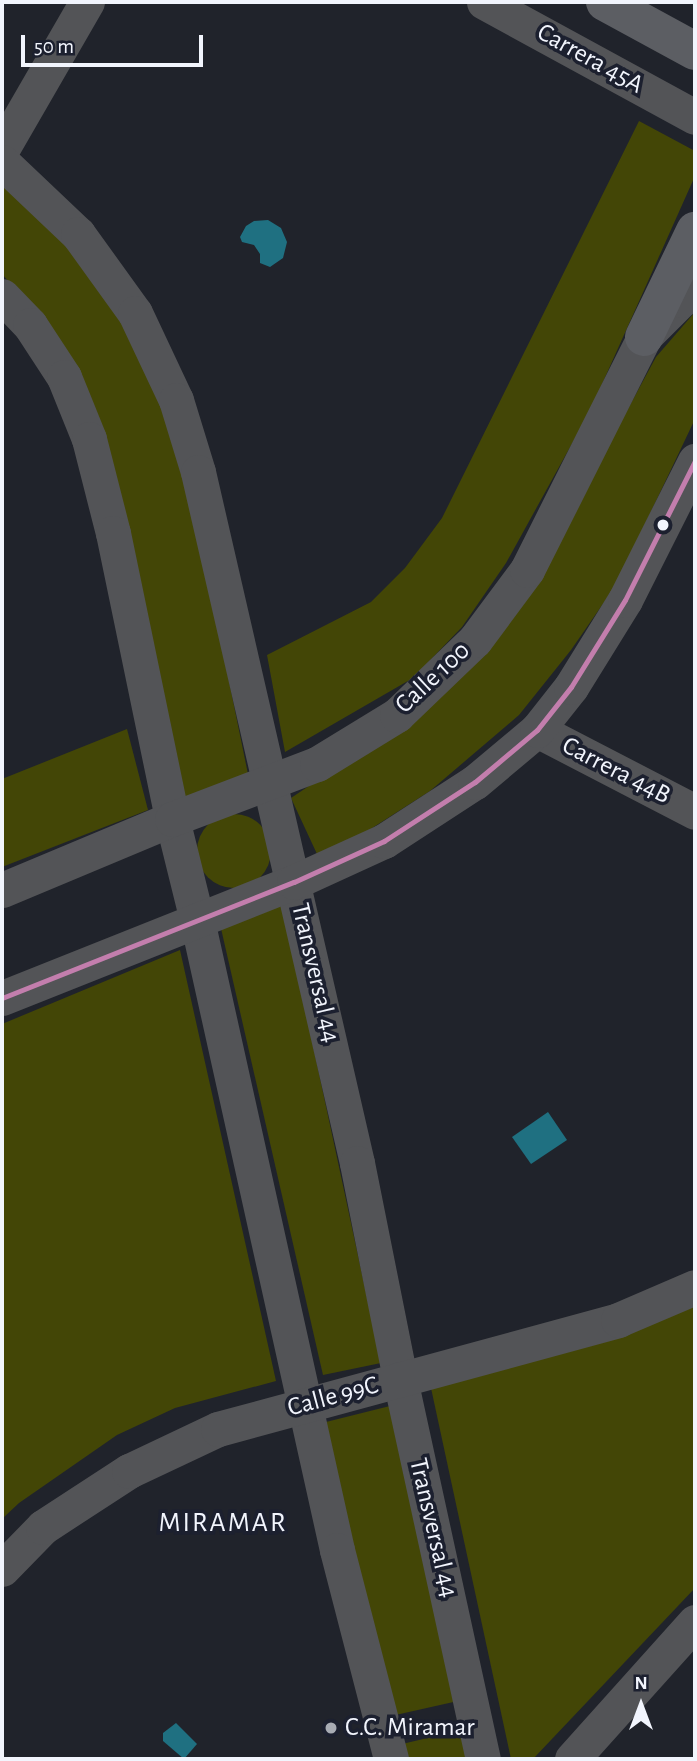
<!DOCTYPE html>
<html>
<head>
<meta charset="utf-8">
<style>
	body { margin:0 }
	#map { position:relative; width:697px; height:1761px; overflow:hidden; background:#20232b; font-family:"Alegreya Sans",sans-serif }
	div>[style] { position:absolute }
	.green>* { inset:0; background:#434606 }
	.round { border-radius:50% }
	.water>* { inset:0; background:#1f7081 }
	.minor>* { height:35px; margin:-17.5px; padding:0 17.5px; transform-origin:17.5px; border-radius:17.5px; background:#535457 }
	.major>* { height:38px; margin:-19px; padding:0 19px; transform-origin:19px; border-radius:19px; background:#5c5e63 }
	.bus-1>* { height:5px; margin:-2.5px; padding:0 2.5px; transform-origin:2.5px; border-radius:2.5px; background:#c37ead }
	.dots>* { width:19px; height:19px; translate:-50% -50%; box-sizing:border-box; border:4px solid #1c202f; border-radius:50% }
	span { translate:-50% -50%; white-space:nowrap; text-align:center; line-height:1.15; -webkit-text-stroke:7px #1c202f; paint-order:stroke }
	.street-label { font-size:26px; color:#f2f5fd }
	.poi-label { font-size:26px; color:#f2f5fd }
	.left { translate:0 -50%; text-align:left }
	.neighbourhood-label { font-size:28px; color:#f2f5fd; letter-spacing:2px }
	.frame { position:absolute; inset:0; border:4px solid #f2f5fd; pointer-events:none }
	.north { position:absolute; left:606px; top:1670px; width:70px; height:70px; -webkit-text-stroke:5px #1c202f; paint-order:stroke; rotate:0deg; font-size:19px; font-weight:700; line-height:28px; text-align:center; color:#f2f5fd }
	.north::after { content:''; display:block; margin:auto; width:24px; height:32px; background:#f2f5fd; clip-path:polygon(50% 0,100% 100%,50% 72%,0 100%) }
	.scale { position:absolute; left:21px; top:35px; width:182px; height:32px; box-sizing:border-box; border:4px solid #f2f5fd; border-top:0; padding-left:9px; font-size:21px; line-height:24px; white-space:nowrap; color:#f2f5fd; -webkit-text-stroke:5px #1c202f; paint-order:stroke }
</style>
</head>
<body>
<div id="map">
	<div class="green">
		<div style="clip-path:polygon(639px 121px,695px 151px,695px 176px,590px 411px,506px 563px,462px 627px,413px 678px,285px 752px,267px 655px,371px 602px,405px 568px,442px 518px)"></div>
		<div style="clip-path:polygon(2px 184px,66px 242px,123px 319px,165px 405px,214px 608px,249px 779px,186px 803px,41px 318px,2px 274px)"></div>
		<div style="clip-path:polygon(695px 312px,695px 419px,616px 585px,571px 650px,519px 715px,430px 791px,369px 830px,317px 854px,291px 798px,403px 723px,526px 597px,656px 357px)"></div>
		<div style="clip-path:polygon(127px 729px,148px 810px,2px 867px,2px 779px)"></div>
		<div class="round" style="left:197px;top:814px;width:74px;height:74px"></div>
		<div style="clip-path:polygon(282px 901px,381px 1363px,323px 1375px,220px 924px)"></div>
		<div style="clip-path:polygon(180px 950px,276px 1381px,175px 1408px,117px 1435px,19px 1503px,2px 1519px,2px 1024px)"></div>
		<div style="clip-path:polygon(695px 1303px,695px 1588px,533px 1759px,511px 1759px,431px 1388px)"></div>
		<div style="clip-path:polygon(394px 1405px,458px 1701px,391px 1716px,326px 1422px)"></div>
		<div style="clip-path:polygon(470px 1728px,477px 1759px,405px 1759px,402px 1744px)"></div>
	</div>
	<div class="water">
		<div style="clip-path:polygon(268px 220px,281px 228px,287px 242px,283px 258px,270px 267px,260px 263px,260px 254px,254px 245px,242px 242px,240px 237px,246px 226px,254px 221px)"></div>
		<div style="clip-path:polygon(548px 1112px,567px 1140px,531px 1164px,512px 1137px)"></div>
		<div style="clip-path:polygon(176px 1723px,197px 1744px,184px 1759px,163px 1741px,163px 1733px)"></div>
	</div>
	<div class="minor">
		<div style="left:484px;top:2px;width:240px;rotate:28.6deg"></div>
		<div style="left:2px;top:149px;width:170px;rotate:-60deg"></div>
		<div style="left:2px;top:162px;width:105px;rotate:43.5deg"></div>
		<div style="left:78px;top:234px;width:97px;rotate:54.2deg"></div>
		<div style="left:135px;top:313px;width:96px;rotate:64.8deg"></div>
		<div style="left:176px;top:400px;width:75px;rotate:73deg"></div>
		<div style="left:198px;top:472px;width:709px;rotate:77.04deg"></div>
		<div style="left:357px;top:1163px;width:220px;rotate:78.7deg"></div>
		<div style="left:400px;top:1379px;width:389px;rotate:77.7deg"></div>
		<div style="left:2px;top:296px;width:40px;rotate:46deg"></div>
		<div style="left:30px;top:325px;width:62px;rotate:56.8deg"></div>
		<div style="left:64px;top:377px;width:67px;rotate:68deg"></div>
		<div style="left:89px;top:439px;width:97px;rotate:75.7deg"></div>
		<div style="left:113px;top:533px;width:292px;rotate:78.3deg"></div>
		<div style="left:172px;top:819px;width:104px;rotate:76.1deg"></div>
		<div style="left:197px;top:920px;width:645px;rotate:77.47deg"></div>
		<div style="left:337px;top:1550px;width:216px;rotate:75.5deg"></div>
		<div style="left:537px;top:730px;width:178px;rotate:27.4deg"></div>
		<div style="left:2px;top:890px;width:184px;rotate:-22.7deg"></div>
		<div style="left:172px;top:819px;width:155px;rotate:-20.8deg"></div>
		<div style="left:317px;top:764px;width:94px;rotate:-31.5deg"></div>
		<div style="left:397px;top:715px;width:108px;rotate:-43.9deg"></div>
		<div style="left:475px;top:640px;width:87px;rotate:-53.4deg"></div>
		<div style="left:527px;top:570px;width:261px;rotate:-63.3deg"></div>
		<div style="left:644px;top:337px;width:52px;rotate:-45deg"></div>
		<div style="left:681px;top:300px;width:28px;rotate:-60deg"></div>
		<div style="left:2px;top:998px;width:314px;rotate:-21.7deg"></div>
		<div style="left:294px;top:882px;width:99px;rotate:-24.5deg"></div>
		<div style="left:384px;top:841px;width:108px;rotate:-33deg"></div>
		<div style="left:475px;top:782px;width:81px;rotate:-40deg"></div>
		<div style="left:537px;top:730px;width:55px;rotate:-51.7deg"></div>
		<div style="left:571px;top:687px;width:102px;rotate:-58.2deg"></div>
		<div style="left:625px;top:600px;width:156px;rotate:-63.3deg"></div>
		<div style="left:2px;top:1569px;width:59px;rotate:-45.7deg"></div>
		<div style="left:43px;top:1527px;width:103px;rotate:-33.1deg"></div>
		<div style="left:129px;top:1471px;width:98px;rotate:-25.3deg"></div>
		<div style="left:218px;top:1429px;width:415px;rotate:-15.2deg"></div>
		<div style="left:618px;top:1320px;width:84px;rotate:-23.2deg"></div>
		<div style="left:572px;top:1759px;width:184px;rotate:-48.1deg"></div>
	</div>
	<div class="major">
		<div style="left:605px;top:2px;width:102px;rotate:28.6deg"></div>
		<div style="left:644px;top:337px;width:118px;rotate:-64.3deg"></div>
	</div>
	<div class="bus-1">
		<div style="left:2px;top:998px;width:314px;rotate:-21.7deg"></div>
		<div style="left:294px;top:882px;width:99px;rotate:-24.5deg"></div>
		<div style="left:384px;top:841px;width:108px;rotate:-33deg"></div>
		<div style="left:475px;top:782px;width:81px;rotate:-40deg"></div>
		<div style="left:537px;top:730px;width:55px;rotate:-51.7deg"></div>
		<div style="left:571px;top:687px;width:102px;rotate:-58.2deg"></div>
		<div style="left:625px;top:600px;width:156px;rotate:-63.3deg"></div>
	</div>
	<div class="dots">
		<div style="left:663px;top:525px;background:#f2f5fd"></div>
		<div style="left:331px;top:1728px;background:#a8acb4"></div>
	</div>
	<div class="street-label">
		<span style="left:590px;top:59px;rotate:29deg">Carrera 45A</span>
		<span style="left:433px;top:678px;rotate:-43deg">Calle 100</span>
		<span style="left:616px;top:771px;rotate:27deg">Carrera 44B</span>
		<span style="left:315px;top:973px;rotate:77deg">Transversal 44</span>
		<span style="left:333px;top:1397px;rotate:-15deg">Calle 99C</span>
		<span style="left:433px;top:1528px;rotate:77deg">Transversal 44</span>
	</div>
	<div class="poi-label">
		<span class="left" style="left:345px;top:1728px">C.C. Miramar</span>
	</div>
	<div class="neighbourhood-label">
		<span style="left:223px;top:1523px">MIRAMAR</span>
	</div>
	<div class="frame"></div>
	<div class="north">N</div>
	<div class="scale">50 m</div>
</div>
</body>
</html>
